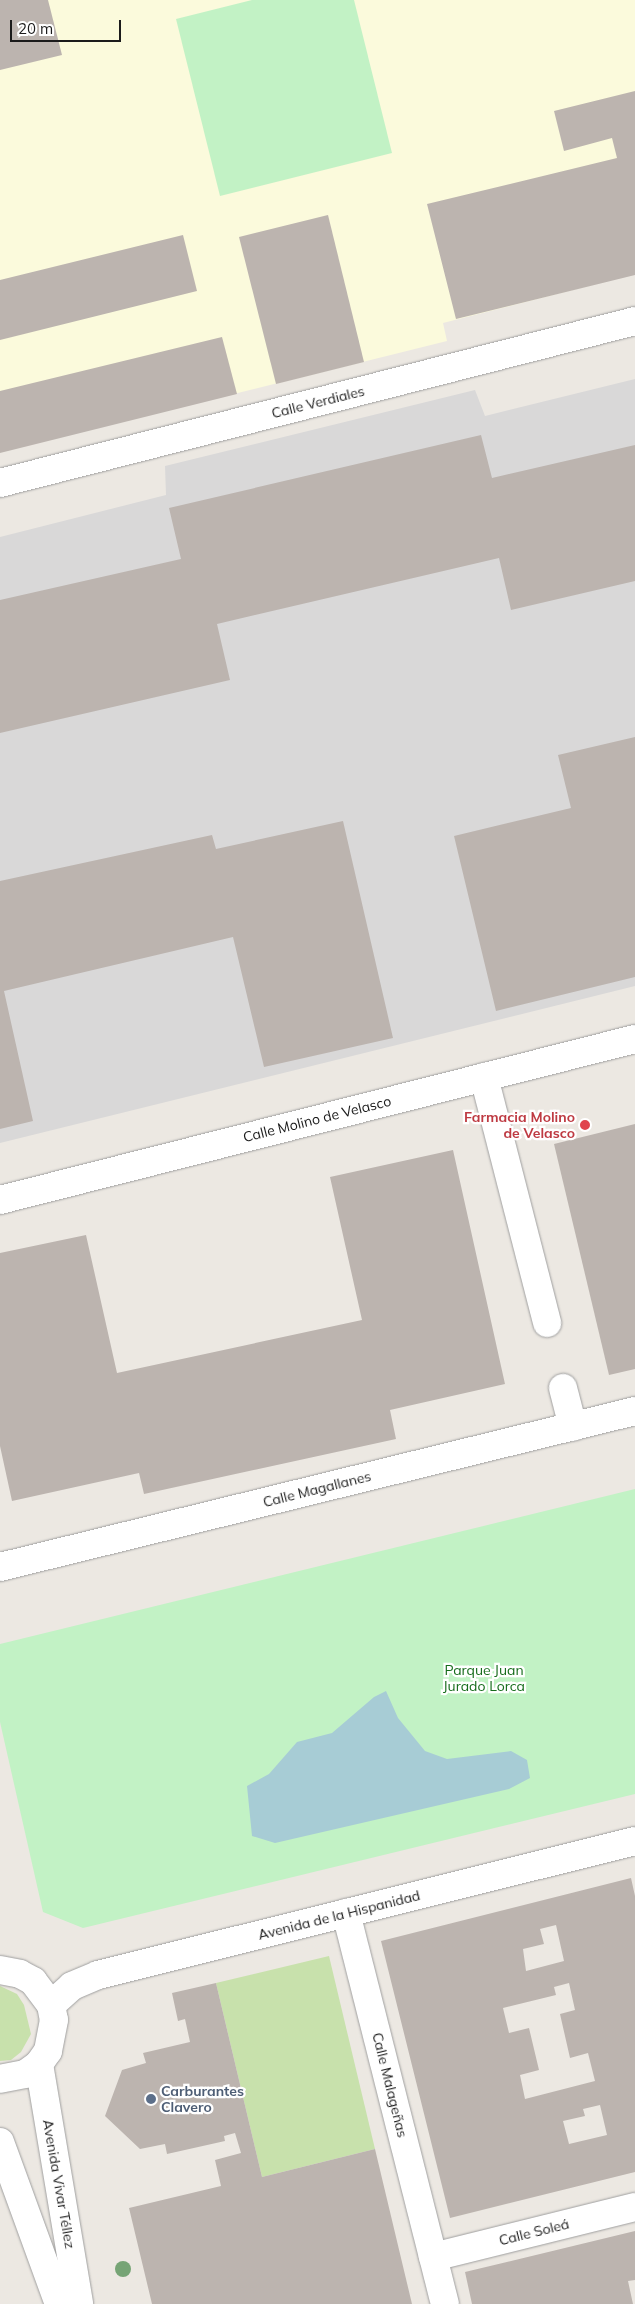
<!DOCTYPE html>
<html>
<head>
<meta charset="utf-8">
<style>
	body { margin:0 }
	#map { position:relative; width:635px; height:2304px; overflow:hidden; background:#ece8e2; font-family:Mulish,sans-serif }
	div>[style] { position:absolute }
	.residential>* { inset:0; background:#d9d8d8 }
	.education>* { inset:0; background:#fbfadc }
	.grass>* { inset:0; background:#c8e1ac }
	.park>* { inset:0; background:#c2f2c5 }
	.water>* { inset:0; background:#a7ccd5 }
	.building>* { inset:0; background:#bcb4af }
	.roads { filter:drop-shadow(0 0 1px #9f9f9f) drop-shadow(0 0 1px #9f9f9f) }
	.pedestrian>* { height:28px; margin:-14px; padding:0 14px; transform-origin:14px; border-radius:14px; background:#fff }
	.minor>* { height:28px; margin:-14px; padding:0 14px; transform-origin:14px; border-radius:14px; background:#fff }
	.tertiary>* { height:28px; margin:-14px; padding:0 14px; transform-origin:14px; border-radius:14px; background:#fff }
	.trees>* { width:16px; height:16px; margin:-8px; border-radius:50%; background:#76a475 }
	.dots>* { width:14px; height:14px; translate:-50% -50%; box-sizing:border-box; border:2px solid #fff; border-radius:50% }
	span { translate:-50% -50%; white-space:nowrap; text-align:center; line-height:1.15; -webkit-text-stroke:4.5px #fff; paint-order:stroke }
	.street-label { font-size:14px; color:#1b1b1b }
	.health-label { font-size:14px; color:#be3a42; font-weight:700 }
	.right { translate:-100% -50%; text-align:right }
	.park-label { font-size:14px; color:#166c1b }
	.service-label { font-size:14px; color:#4e5e75; font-weight:700 }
	.left { translate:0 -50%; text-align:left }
	.scale { position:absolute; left:10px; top:20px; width:111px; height:22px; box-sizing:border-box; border:2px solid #1b1b1b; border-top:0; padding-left:6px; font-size:15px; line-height:18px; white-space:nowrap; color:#1b1b1b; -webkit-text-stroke:4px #fff; paint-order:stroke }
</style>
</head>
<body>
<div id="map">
	<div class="residential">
		<div style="clip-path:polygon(635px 379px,635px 986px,0 1143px,0 537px,166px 495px,165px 466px,475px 390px,485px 416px)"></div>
	</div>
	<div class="education">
		<div style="clip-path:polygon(0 0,635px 0,635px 274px,443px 323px,447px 341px,0 452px)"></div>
	</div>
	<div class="grass">
		<div style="clip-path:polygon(329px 1956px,375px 2149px,262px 2177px,216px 1983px)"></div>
		<div style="clip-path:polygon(0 1986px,17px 1994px,24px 2005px,31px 2034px,21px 2052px,11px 2060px,0 2061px)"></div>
	</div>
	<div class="park">
		<div style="clip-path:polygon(252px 0,354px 0,392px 153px,220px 196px,176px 19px)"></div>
		<div style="clip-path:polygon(635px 1489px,635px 1794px,83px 1928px,43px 1912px,0 1722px,0 1644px)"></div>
	</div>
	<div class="water">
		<div style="clip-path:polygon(386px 1691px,398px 1718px,425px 1751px,447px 1759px,511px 1751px,527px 1760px,530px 1778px,509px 1789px,275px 1843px,252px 1836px,247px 1786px,269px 1774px,297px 1742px,332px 1733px,374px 1697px)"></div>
	</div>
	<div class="building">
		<div style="clip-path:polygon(0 0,48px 0,62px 55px,0 70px)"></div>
		<div style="clip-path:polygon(635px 91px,635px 275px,456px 319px,427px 204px,617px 158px,612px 138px,564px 151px,554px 111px)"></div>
		<div style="clip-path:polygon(328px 215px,364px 362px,276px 384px,239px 237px)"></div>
		<div style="clip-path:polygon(183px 235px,197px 291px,0 340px,0 280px)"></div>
		<div style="clip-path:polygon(222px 337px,237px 394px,0 453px,0 391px)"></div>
		<div style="clip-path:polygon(481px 435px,492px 478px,635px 445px,635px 581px,511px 610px,499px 558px,217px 624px,230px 680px,0 733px,0 600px,181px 559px,169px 508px)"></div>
		<div style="clip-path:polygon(635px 737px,635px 977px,496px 1011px,454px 836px,571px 808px,558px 755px)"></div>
		<div style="clip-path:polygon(343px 821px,393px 1038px,264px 1067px,233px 937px,4px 991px,33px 1121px,0 1129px,0 881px,212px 835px,216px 849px)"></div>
		<div style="clip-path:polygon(635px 1124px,635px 1369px,609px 1375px,554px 1144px)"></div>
		<div style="clip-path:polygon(453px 1150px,505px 1384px,390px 1410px,396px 1439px,144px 1494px,139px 1473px,12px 1501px,0 1446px,0 1253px,86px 1235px,117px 1373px,362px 1320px,330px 1177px)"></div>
		<div style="clip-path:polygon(evenodd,631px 1878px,635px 1896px,635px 2172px,450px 2218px,381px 1941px,631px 1878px,556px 1925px,564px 1961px,526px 1971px,523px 1949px,544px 1944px,540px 1929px,556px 1925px,631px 1878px,569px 1983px,575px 2010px,560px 2014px,570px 2058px,588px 2053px,595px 2081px,525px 2099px,520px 2075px,539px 2070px,529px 2028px,509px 2033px,503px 2008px,556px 1995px,554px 1987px,569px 1983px,631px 1878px,600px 2105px,607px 2135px,569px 2144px,563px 2121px,585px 2116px,583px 2109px,600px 2105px)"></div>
		<div style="clip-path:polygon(216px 1983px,262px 2177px,375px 2149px,412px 2304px,152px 2304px,129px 2208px,221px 2186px,215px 2160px,241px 2153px,235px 2133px,224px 2136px,225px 2141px,167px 2154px,165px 2144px,140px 2149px,105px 2116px,122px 2070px,146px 2063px,143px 2053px,190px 2042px,185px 2019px,178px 2021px,172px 1993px)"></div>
		<div style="clip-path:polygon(635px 2231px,635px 2280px,628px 2281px,633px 2304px,472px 2304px,465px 2272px)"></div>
	</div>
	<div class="roads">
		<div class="pedestrian">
			<div style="left:484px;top:1077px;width:254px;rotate:75.6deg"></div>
			<div style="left:563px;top:1388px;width:40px;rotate:75.6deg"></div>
		</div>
		<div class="minor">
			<div style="left:0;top:483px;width:655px;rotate:-14.31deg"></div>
			<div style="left:0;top:1200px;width:655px;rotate:-14.23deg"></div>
			<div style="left:0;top:1567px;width:654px;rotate:-13.8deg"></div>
			<div style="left:346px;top:1913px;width:403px;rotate:75.8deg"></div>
			<div style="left:51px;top:2005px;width:28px;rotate:-42deg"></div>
			<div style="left:72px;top:1986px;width:28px;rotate:-23deg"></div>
			<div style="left:98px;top:1975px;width:553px;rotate:-14.01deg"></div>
			<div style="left:433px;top:2257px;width:208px;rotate:-13.9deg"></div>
		</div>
		<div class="tertiary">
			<div style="left:0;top:1970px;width:20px;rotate:11deg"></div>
			<div style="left:20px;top:1974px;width:15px;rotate:28deg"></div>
			<div style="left:33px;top:1981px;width:30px;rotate:53deg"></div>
			<div style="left:51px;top:2005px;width:15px;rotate:79deg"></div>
			<div style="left:54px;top:2020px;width:32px;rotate:101deg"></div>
			<div style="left:48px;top:2051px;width:16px;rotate:125deg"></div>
			<div style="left:39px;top:2064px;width:17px;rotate:144deg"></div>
			<div style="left:25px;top:2074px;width:25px;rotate:169deg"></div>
			<div style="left:39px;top:2064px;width:243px;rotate:80.5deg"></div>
			<div style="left:0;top:2142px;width:172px;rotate:70deg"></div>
		</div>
	</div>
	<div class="trees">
		<div style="left:123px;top:2269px"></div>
	</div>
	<div class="dots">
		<div style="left:585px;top:1125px;background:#e0444e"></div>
		<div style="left:151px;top:2099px;background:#5c6f8a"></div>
	</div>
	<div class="street-label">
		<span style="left:318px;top:402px;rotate:-14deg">Calle Verdiales</span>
		<span style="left:317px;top:1119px;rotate:-14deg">Calle Molino de Velasco</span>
		<span style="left:317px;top:1489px;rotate:-14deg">Calle Magallanes</span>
		<span style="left:339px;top:1915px;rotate:-14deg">Avenida de la Hispanidad</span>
		<span style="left:390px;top:2085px;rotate:76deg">Calle Malageñas</span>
		<span style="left:59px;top:2184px;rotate:80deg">Avenida Vivar Téllez</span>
		<span style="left:534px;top:2232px;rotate:-14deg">Calle Soleá</span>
	</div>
	<div class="health-label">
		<span class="right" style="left:575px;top:1125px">Farmacia Molino<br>de Velasco</span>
	</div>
	<div class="park-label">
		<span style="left:484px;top:1678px">Parque Juan<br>Jurado Lorca</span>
	</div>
	<div class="service-label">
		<span class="left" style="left:161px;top:2099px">Carburantes<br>Clavero</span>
	</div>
	<div class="scale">20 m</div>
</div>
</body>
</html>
